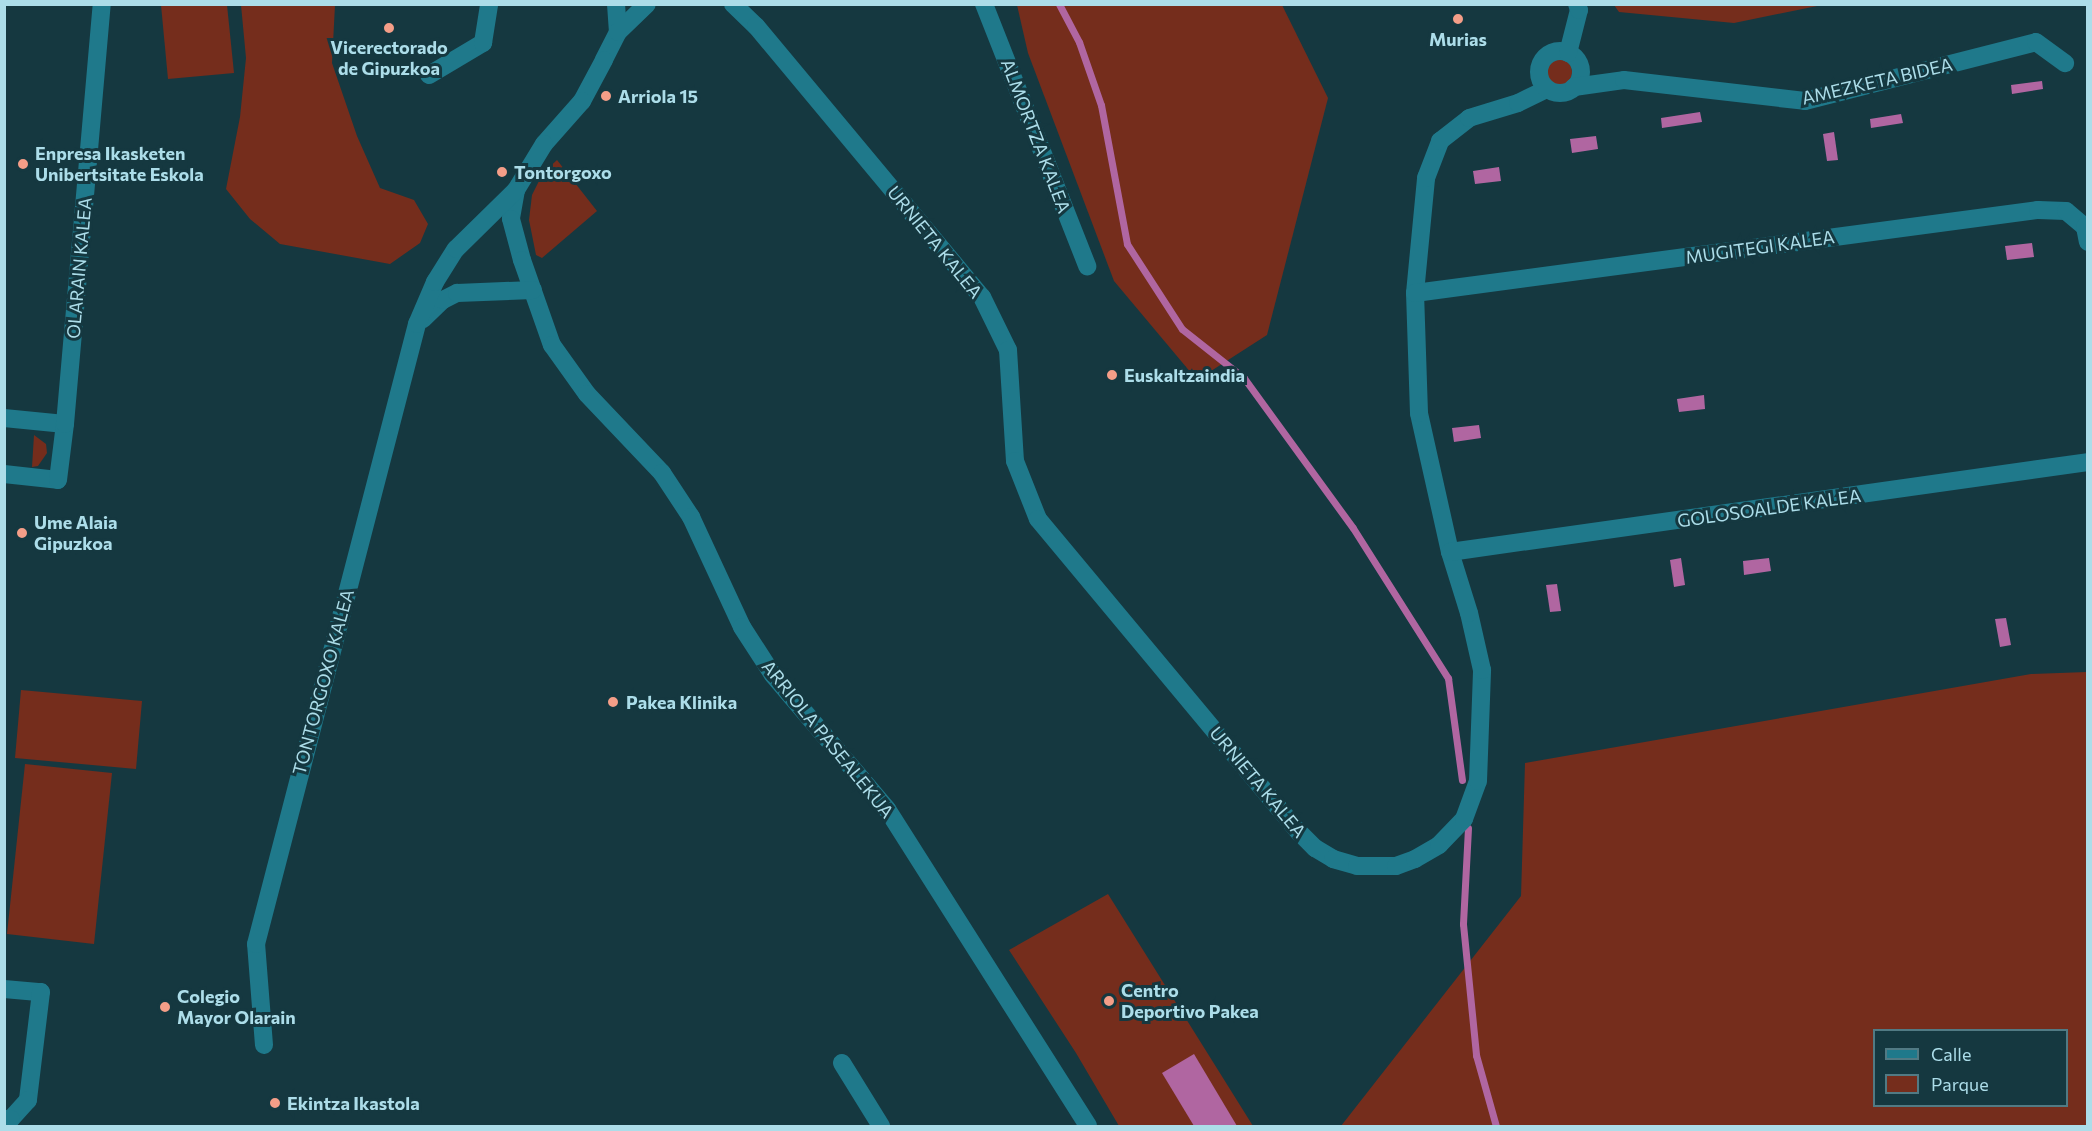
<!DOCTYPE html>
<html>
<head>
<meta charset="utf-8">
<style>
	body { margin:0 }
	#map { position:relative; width:2092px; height:1131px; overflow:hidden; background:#153840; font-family:Commissioner,sans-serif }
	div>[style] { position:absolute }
	.green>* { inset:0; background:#752d1c }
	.round { border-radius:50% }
	.water>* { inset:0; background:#b066a1 }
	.stream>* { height:7px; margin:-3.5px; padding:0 3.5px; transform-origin:3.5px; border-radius:3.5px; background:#b066a1 }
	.minor>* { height:18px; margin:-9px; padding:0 9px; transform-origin:9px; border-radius:9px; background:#1f798b }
	.minor>.ring { margin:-9px; padding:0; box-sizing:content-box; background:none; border:18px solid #1f798b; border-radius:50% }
	.dots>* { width:16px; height:16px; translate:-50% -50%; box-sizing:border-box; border:3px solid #153840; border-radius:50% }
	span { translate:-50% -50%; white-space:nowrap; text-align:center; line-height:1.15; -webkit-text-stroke:6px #153840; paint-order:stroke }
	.poi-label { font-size:18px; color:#acdde9; font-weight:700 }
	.left { translate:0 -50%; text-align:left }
	.street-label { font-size:18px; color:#acdde9 }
	.frame { position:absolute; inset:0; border:6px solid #acdde9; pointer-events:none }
	.legend { position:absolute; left:1873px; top:1029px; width:195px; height:78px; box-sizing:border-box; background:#153840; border:2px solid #517a84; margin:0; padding:8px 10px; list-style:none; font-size:18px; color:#acdde9 }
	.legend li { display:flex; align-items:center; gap:12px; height:30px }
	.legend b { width:30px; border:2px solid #517a84 }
</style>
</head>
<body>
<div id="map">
	<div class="green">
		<div style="clip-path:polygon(161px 5px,227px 5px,234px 73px,168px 79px)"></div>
		<div style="clip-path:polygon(241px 5px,335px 5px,332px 63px,357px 136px,380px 188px,414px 200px,428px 224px,420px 243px,390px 264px,280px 244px,250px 219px,226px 189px,240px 117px,246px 58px)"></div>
		<div style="clip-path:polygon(1017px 5px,1282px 5px,1328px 98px,1267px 335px,1197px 380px,1114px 281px,1028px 53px)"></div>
		<div style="clip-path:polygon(1614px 5px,1822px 5px,1734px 23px,1619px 12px)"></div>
		<div class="round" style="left:1544px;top:58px;width:28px;height:28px"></div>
		<div style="clip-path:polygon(557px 160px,597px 211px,542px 258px,536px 255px,529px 220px,532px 195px,543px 173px)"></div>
		<div style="clip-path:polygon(34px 435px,46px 444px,47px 453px,38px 466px,32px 467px)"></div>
		<div style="clip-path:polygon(evenodd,2087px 672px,2087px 1126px,1341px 1126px,1521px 896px,1525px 763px,2031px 674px,2087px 672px,1874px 1030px,2066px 1030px,2066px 1106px,1874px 1106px,1874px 1030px)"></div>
		<div style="clip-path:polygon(21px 690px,142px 701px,136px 769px,15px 758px)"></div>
		<div style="clip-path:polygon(25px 764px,112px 773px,94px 944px,7px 934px)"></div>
		<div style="clip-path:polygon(1108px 894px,1253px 1126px,1119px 1126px,1076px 1053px,1009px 950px)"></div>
	</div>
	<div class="water">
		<div style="clip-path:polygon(2042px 81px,2043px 89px,2012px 94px,2011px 85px)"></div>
		<div style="clip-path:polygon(1700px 112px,1702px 122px,1662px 128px,1661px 118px)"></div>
		<div style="clip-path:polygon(1901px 114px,1903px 123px,1871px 128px,1870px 119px)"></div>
		<div style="clip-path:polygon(1834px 132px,1838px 160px,1827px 161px,1823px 134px)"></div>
		<div style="clip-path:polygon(1596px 136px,1598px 149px,1572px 153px,1570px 139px)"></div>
		<div style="clip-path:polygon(1499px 167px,1501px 181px,1475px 184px,1473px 171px)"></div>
		<div style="clip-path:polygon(2032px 243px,2034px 257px,2007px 260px,2005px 246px)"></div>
		<div style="clip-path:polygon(1704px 395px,1705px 409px,1679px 412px,1677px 399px)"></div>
		<div style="clip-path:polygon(1479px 425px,1481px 438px,1454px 442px,1452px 428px)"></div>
		<div style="clip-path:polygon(1681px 558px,1685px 585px,1674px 587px,1670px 560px)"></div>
		<div style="clip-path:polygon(1769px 558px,1771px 571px,1744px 575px,1743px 561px)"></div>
		<div style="clip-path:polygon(1557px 584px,1561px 611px,1550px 612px,1546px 585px)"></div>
		<div style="clip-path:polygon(2006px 618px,2011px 645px,2000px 647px,1995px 619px)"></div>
		<div style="clip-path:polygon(1194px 1054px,1237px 1126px,1194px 1126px,1162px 1073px)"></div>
	</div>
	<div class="stream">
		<div style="left:1059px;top:4px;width:43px;rotate:62.2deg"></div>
		<div style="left:1079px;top:42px;width:67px;rotate:70.8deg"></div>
		<div style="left:1101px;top:105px;width:141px;rotate:79.4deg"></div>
		<div style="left:1127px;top:244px;width:101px;rotate:57.1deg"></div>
		<div style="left:1182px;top:329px;width:79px;rotate:38.3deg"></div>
		<div style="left:1244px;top:378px;width:185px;rotate:54deg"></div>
		<div style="left:1353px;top:528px;width:178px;rotate:57.7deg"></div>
		<div style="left:1448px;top:678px;width:103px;rotate:82.2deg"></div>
		<div style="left:1468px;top:828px;width:96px;rotate:93deg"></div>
		<div style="left:1463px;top:924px;width:132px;rotate:84.3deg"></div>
		<div style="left:1476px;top:1055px;width:74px;rotate:74.3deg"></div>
	</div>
	<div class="minor">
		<div style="left:616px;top:4px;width:28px;rotate:86deg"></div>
		<div style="left:618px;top:32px;width:31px;rotate:117deg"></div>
		<div style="left:604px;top:60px;width:47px;rotate:118.2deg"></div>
		<div style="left:582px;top:101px;width:57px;rotate:131.5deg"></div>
		<div style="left:544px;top:144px;width:54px;rotate:121.3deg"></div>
		<div style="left:516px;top:190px;width:29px;rotate:100deg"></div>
		<div style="left:511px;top:219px;width:42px;rotate:75deg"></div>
		<div style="left:522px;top:260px;width:90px;rotate:70.6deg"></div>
		<div style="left:552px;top:345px;width:60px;rotate:54.5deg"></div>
		<div style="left:587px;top:394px;width:109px;rotate:46.5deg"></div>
		<div style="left:662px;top:473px;width:53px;rotate:56.6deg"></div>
		<div style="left:691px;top:517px;width:121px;rotate:65.1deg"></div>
		<div style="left:742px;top:627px;width:57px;rotate:57.1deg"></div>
		<div style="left:773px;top:675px;width:176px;rotate:49.6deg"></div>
		<div style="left:887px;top:809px;width:375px;rotate:57.6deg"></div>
		<div style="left:733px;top:4px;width:32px;rotate:44deg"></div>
		<div style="left:756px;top:26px;width:353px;rotate:50.2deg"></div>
		<div style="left:982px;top:297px;width:59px;rotate:63.9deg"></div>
		<div style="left:1008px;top:350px;width:111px;rotate:86.4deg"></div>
		<div style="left:1015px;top:461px;width:62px;rotate:68.4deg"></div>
		<div style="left:1038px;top:519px;width:408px;rotate:50.2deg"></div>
		<div style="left:1299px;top:832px;width:23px;rotate:45deg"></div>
		<div style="left:1315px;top:848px;width:21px;rotate:31deg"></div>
		<div style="left:1333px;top:859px;width:25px;rotate:16deg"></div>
		<div style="left:1357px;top:866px;width:39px"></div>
		<div style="left:1396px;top:866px;width:20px;rotate:-20deg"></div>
		<div style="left:1415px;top:859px;width:28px;rotate:-30deg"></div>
		<div style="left:1439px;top:845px;width:36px;rotate:-46deg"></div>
		<div style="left:1464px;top:819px;width:40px;rotate:-69.8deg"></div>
		<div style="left:1478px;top:781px;width:111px;rotate:-87.9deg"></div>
		<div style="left:1482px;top:670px;width:58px;rotate:-102.8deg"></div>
		<div style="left:1469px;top:613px;width:64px;rotate:-107.3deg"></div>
		<div style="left:1450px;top:552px;width:142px;rotate:-102.6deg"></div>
		<div style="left:1419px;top:413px;width:120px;rotate:-91.9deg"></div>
		<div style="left:1415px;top:293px;width:116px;rotate:-84.5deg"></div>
		<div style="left:1426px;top:178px;width:40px;rotate:-69deg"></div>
		<div style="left:1440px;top:141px;width:37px;rotate:-38deg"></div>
		<div style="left:1469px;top:118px;width:51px;rotate:-17deg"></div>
		<div style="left:1518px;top:103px;width:32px;rotate:-26deg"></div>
		<div style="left:984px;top:4px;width:282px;rotate:68.5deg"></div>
		<div style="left:618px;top:32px;width:40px;rotate:-44deg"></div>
		<div class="ring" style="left:1539px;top:51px;width:24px;height:24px"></div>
		<div style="left:1568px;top:53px;width:44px;rotate:-75.7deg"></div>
		<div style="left:1579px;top:10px;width:6px;rotate:-108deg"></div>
		<div style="left:429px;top:75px;width:63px;rotate:-30.7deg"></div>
		<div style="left:483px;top:43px;width:39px;rotate:-81deg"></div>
		<div style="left:1574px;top:87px;width:50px;rotate:-8deg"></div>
		<div style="left:1624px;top:80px;width:182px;rotate:6.6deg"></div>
		<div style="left:1805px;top:101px;width:238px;rotate:-14.3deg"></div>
		<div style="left:2036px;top:42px;width:36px;rotate:36deg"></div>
		<div style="left:1415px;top:293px;width:629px;rotate:-7.59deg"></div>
		<div style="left:2038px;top:210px;width:28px;rotate:2deg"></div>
		<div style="left:2066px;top:211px;width:25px;rotate:40deg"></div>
		<div style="left:2085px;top:227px;width:15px;rotate:79deg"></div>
		<div style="left:423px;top:319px;width:28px;rotate:-44deg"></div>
		<div style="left:443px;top:300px;width:16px;rotate:-27deg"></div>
		<div style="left:457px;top:293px;width:76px;rotate:-2.3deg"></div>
		<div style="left:4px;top:418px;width:61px;rotate:5.6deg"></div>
		<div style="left:4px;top:474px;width:54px;rotate:6.3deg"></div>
		<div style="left:58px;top:480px;width:56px;rotate:-82.9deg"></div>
		<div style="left:65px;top:424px;width:422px;rotate:-85deg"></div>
		<div style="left:1450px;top:552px;width:644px;rotate:-8.03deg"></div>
		<div style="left:4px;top:989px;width:37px;rotate:5deg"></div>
		<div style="left:41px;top:992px;width:109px;rotate:96.9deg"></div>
		<div style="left:28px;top:1100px;width:25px;rotate:132deg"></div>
		<div style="left:11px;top:1119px;width:7px;rotate:180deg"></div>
		<div style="left:264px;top:1045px;width:101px;rotate:-94.5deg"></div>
		<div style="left:256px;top:944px;width:641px;rotate:-75.44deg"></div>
		<div style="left:417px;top:324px;width:46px;rotate:-66.8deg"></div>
		<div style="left:435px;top:282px;width:39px;rotate:-58deg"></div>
		<div style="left:456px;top:249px;width:84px;rotate:-44.5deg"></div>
		<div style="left:842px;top:1063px;width:74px;rotate:58.2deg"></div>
	</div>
	<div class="dots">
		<div style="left:1458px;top:19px;background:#f49e88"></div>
		<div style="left:389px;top:28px;background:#f49e88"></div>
		<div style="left:606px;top:96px;background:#f49e88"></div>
		<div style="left:23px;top:164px;background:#f49e88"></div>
		<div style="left:502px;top:172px;background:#f49e88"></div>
		<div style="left:1112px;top:375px;background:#f49e88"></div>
		<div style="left:22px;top:533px;background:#f49e88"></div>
		<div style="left:613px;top:702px;background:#f49e88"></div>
		<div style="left:1109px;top:1001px;background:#f49e88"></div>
		<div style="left:165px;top:1007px;background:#f49e88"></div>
		<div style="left:275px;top:1103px;background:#f49e88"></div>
	</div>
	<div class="poi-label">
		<span style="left:1458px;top:39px">Murias</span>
		<span style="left:389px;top:58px">Vicerectorado<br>de Gipuzkoa</span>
		<span class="left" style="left:618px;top:96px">Arriola 15</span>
		<span class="left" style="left:35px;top:164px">Enpresa Ikasketen<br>Unibertsitate Eskola</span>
		<span class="left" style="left:514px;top:172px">Tontorgoxo</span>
		<span class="left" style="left:1124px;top:375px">Euskaltzaindia</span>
		<span class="left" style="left:34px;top:533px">Ume Alaia<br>Gipuzkoa</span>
		<span class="left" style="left:626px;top:702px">Pakea Klinika</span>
		<span class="left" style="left:1121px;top:1001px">Centro<br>Deportivo Pakea</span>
		<span class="left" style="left:177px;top:1007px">Colegio<br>Mayor Olarain</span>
		<span class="left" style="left:287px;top:1103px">Ekintza Ikastola</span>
	</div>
	<div class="street-label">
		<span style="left:1877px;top:81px;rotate:-13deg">AMEZKETA BIDEA</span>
		<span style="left:1036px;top:136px;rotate:69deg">ALMORTZA KALEA</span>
		<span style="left:935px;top:242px;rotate:51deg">URNIETA KALEA</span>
		<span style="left:1760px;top:247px;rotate:-8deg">MUGITEGI KALEA</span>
		<span style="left:79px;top:268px;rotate:-85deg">OLARAIN KALEA</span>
		<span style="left:1769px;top:508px;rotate:-8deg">GOLOSOALDE KALEA</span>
		<span style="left:323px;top:682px;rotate:-75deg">TONTORGOXO KALEA</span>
		<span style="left:828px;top:739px;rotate:51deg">ARRIOLA PASEALEKUA</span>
		<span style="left:1258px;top:782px;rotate:50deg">URNIETA KALEA</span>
	</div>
	<div class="frame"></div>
	<ul class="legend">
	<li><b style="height:8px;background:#1f798b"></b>Calle</li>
	<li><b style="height:16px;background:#752d1c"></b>Parque</li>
	</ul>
</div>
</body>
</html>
